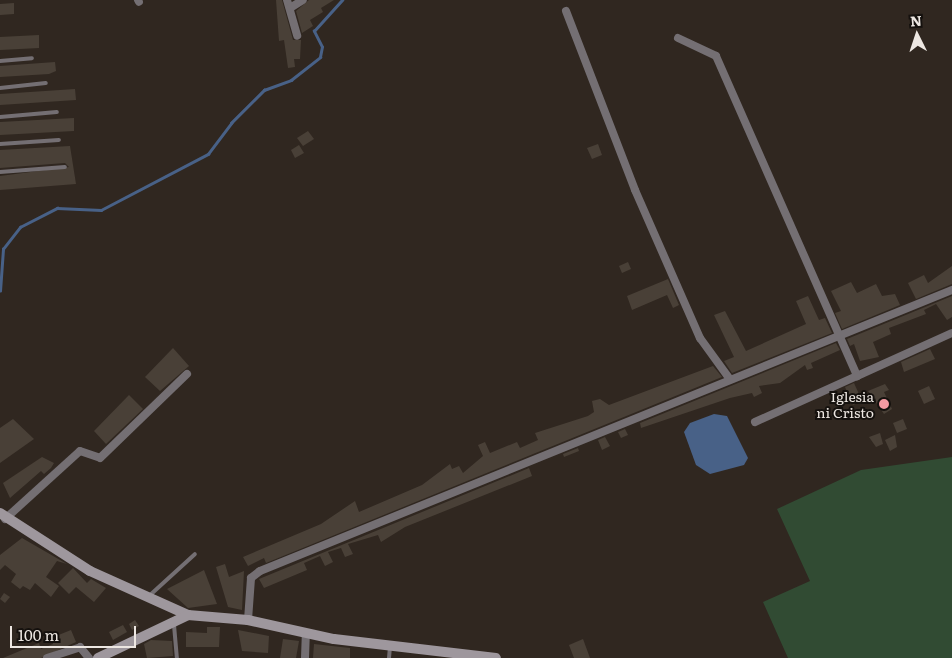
<!DOCTYPE html>
<html>
<head>
<meta charset="utf-8">
<style>
	body { margin:0 }
	#map { position:relative; width:952px; height:658px; overflow:hidden; background:#302720; font-family:Literata,serif }
	div>[style] { position:absolute }
	.green>* { inset:0; background:#314b33 }
	.water>* { inset:0; background:#486187 }
	.stream>* { height:2.5px; margin:-1.25px; padding:0 1.25px; transform-origin:1.25px; border-radius:1.25px; background:#486187 }
	.building>* { inset:0; background:#494037 }
	.lane>* { height:4px; margin:-2px; padding:0 2px; transform-origin:2px; border-radius:2px; background:#746f73 }
	.street>* { height:8px; margin:-4px; padding:0 4px; transform-origin:4px; border-radius:4px; background:#746f73 }
	.secondary>* { height:10px; margin:-5px; padding:0 5px; transform-origin:5px; border-radius:5px; background:#9e979d }
	.dots>* { width:14px; height:14px; translate:-50% -50%; box-sizing:border-box; border:2px solid #15110e; border-radius:50% }
	span { translate:-50% -50%; white-space:nowrap; text-align:center; line-height:1.15; -webkit-text-stroke:4px #15110e; paint-order:stroke }
	.poi-label { font-size:14px; color:#ede7e2 }
	.right { translate:-100% -50%; text-align:right }
	.north { position:absolute; left:892px; top:10px; width:50px; height:50px; -webkit-text-stroke:4px #15110e; paint-order:stroke; rotate:356deg; font-size:14px; font-weight:700; line-height:20px; text-align:center; color:#ede7e2 }
	.north::after { content:''; display:block; margin:auto; width:18px; height:22px; background:#ede7e2; clip-path:polygon(50% 0,100% 100%,50% 72%,0 100%) }
	.scale { position:absolute; left:10px; top:626px; width:126px; height:22px; box-sizing:border-box; border:2px solid #ede7e2; border-top:0; padding-left:6px; font-size:15px; line-height:18px; white-space:nowrap; color:#ede7e2; -webkit-text-stroke:4px #15110e; paint-order:stroke }
</style>
</head>
<body>
<div id="map">
	<div class="green">
		<div style="clip-path:polygon(952px 457px,952px 658px,788px 658px,763px 602px,810px 581px,777px 509px,861px 470px)"></div>
	</div>
	<div class="water">
		<div style="clip-path:polygon(714px 414px,727px 416px,748px 458px,744px 465px,710px 474px,696px 465px,684px 432px,690px 423px)"></div>
	</div>
	<div class="stream">
		<div style="left:0;top:291px;width:42px;rotate:-85.9deg"></div>
		<div style="left:3px;top:249px;width:28px;rotate:-52deg"></div>
		<div style="left:20px;top:227px;width:42px;rotate:-27.2deg"></div>
		<div style="left:57px;top:208px;width:44px;rotate:2.6deg"></div>
		<div style="left:101px;top:210px;width:121px;rotate:-27.6deg"></div>
		<div style="left:208px;top:154px;width:39px;rotate:-53deg"></div>
		<div style="left:231px;top:123px;width:47px;rotate:-45deg"></div>
		<div style="left:264px;top:90px;width:29px;rotate:-20deg"></div>
		<div style="left:291px;top:80px;width:37px;rotate:-38deg"></div>
		<div style="left:320px;top:57px;width:10px;rotate:-79deg"></div>
		<div style="left:322px;top:47px;width:18px;rotate:-117deg"></div>
		<div style="left:314px;top:31px;width:42px;rotate:-47.9deg"></div>
	</div>
	<div class="building">
		<div style="clip-path:polygon(276px 0,282px 0,293px 40px,301px 40px,300px 59px,294px 59px,295px 67px,288px 68px,284px 40px,279px 41px)"></div>
		<div style="clip-path:polygon(309px 0,334px 0,321px 8px,323px 12px,310px 20px,313px 26px,302px 33px,296px 11px)"></div>
		<div style="clip-path:polygon(14px 3px,14px 14px,0 15px,0 4px)"></div>
		<div style="clip-path:polygon(39px 35px,39px 48px,0 50px,0 37px)"></div>
		<div style="clip-path:polygon(55px 62px,56px 71px,49px 74px,0 77px,0 66px)"></div>
		<div style="clip-path:polygon(75px 89px,76px 100px,0 105px,0 94px)"></div>
		<div style="clip-path:polygon(74px 118px,74px 131px,0 135px,0 122px)"></div>
		<div style="clip-path:polygon(308px 131px,314px 139px,303px 146px,297px 138px)"></div>
		<div style="clip-path:polygon(598px 144px,602px 155px,592px 159px,587px 148px)"></div>
		<div style="clip-path:polygon(299px 145px,304px 153px,295px 158px,291px 150px)"></div>
		<div style="clip-path:polygon(70px 146px,76px 184px,0 190px,0 176px,69px 167px,65px 163px,0 168px,0 150px)"></div>
		<div style="clip-path:polygon(628px 262px,631px 269px,622px 273px,619px 266px)"></div>
		<div style="clip-path:polygon(952px 266px,952px 284px,916px 299px,908px 283px,924px 275px,928px 283px)"></div>
		<div style="clip-path:polygon(668px 279px,679px 305px,673px 308px,667px 295px,632px 310px,627px 296px)"></div>
		<div style="clip-path:polygon(851px 282px,857px 293px,876px 284px,882px 296px,895px 294px,900px 305px,842px 329px,835px 313px,841px 311px,831px 291px)"></div>
		<div style="clip-path:polygon(808px 296px,819px 320px,825px 318px,832px 333px,732px 373px,724px 361px,734px 357px,714px 315px,725px 311px,746px 351px,806px 324px,796px 301px)"></div>
		<div style="clip-path:polygon(952px 296px,952px 317px,947px 320px,936px 304px,924px 310px,926px 314px,889px 328px,891px 334px,873px 342px,879px 357px,860px 361px,854px 344px,850px 346px,847px 339px)"></div>
		<div style="clip-path:polygon(836px 343px,840px 350px,811px 363px,813px 368px,807px 370px,805px 365px,780px 383px,759px 386px,762px 393px,754px 397px,752px 393px,730px 398px,641px 428px,640px 423px)"></div>
		<div style="clip-path:polygon(173px 348px,189px 366px,160px 391px,145px 377px)"></div>
		<div style="clip-path:polygon(930px 349px,935px 359px,904px 372px,901px 362px)"></div>
		<div style="clip-path:polygon(713px 366px,722px 377px,266px 563px,264px 558px,248px 566px,243px 557px,321px 524px,355px 501px,359px 512px,422px 485px,450px 464px,452px 469px,459px 466px,463px 473px,483px 456px,478px 445px,485px 442px,490px 453px,517px 442px,520px 448px,538px 440px,535px 433px,588px 416px,594px 412px,592px 401px,600px 399px,609px 405px)"></div>
		<div style="clip-path:polygon(854px 383px,862px 401px,853px 405px,845px 387px)"></div>
		<div style="clip-path:polygon(885px 384px,889px 390px,884px 392px,892px 409px,884px 414px,868px 391px)"></div>
		<div style="clip-path:polygon(929px 386px,935px 399px,924px 404px,918px 391px)"></div>
		<div style="clip-path:polygon(129px 395px,143px 409px,106px 444px,94px 431px)"></div>
		<div style="clip-path:polygon(13px 419px,34px 439px,0 463px,0 428px)"></div>
		<div style="clip-path:polygon(903px 419px,907px 429px,897px 433px,893px 423px)"></div>
		<div style="clip-path:polygon(625px 429px,628px 435px,621px 438px,618px 432px)"></div>
		<div style="clip-path:polygon(880px 433px,883px 444px,876px 447px,869px 437px)"></div>
		<div style="clip-path:polygon(895px 435px,897px 447px,890px 451px,885px 440px)"></div>
		<div style="clip-path:polygon(605px 437px,610px 446px,602px 450px,598px 440px)"></div>
		<div style="clip-path:polygon(578px 448px,579px 451px,564px 457px,563px 454px)"></div>
		<div style="clip-path:polygon(42px 457px,54px 463px,51px 468px,44px 474px,41px 471px,10px 498px,3px 483px)"></div>
		<div style="clip-path:polygon(529px 468px,532px 476px,405px 527px,381px 542px,378px 535px,348px 544px,353px 554px,345px 557px,341px 548px,328px 552px,333px 562px,325px 566px,320px 556px,304px 563px,307px 570px,264px 588px,259px 579px)"></div>
		<div style="clip-path:polygon(22px 538px,67px 564px,57px 561px,46px 577px,59px 586px,51px 597px,35px 583px,30px 590px,23px 586px,20px 589px,11px 582px,16px 574px,5px 565px,0 570px,0 555px)"></div>
		<div style="clip-path:polygon(225px 564px,229px 577px,244px 571px,242px 610px,228px 607px,216px 567px)"></div>
		<div style="clip-path:polygon(73px 568px,87px 583px,91px 579px,106px 588px,94px 602px,76px 587px,69px 594px,58px 583px)"></div>
		<div style="clip-path:polygon(204px 570px,217px 604px,188px 608px,167px 589px)"></div>
		<div style="clip-path:polygon(4px 593px,10px 597px,5px 603px,0 599px)"></div>
		<div style="clip-path:polygon(135px 620px,139px 626px,132px 630px,129px 624px)"></div>
		<div style="clip-path:polygon(123px 625px,127px 632px,113px 640px,109px 632px)"></div>
		<div style="clip-path:polygon(207px 627px,220px 627px,219px 647px,186px 647px,186px 632px,207px 633px)"></div>
		<div style="clip-path:polygon(71px 630px,76px 642px,41px 658px,3px 658px,39px 643px,41px 649px,53px 644px,51px 638px)"></div>
		<div style="clip-path:polygon(238px 630px,269px 636px,268px 653px,242px 651px)"></div>
		<div style="clip-path:polygon(283px 639px,299px 641px,296px 658px,280px 658px)"></div>
		<div style="clip-path:polygon(583px 639px,590px 658px,574px 658px,569px 645px)"></div>
		<div style="clip-path:polygon(151px 640px,172px 641px,173px 656px,147px 658px,144px 644px)"></div>
		<div style="clip-path:polygon(314px 644px,350px 648px,350px 658px,313px 658px)"></div>
	</div>
	<div class="lane">
		<div style="left:0;top:61px;width:32px;rotate:-5deg"></div>
		<div style="left:0;top:88px;width:46px;rotate:-6.2deg"></div>
		<div style="left:0;top:117px;width:57px;rotate:-5deg"></div>
		<div style="left:0;top:144px;width:59px;rotate:-3.9deg"></div>
		<div style="left:0;top:172px;width:65px;rotate:-4.4deg"></div>
		<div style="left:149px;top:596px;width:62px;rotate:-42.4deg"></div>
		<div style="left:174px;top:625px;width:33px;rotate:85deg"></div>
		<div style="left:389px;top:658px;width:12px;rotate:-85deg"></div>
	</div>
	<div class="street">
		<div style="left:138px;top:0;width:2px;rotate:63deg"></div>
		<div style="left:287px;top:0;width:37px;rotate:74deg"></div>
		<div style="left:290px;top:8px;width:15px;rotate:-32deg"></div>
		<div style="left:566px;top:11px;width:192px;rotate:68.9deg"></div>
		<div style="left:635px;top:190px;width:162px;rotate:66.3deg"></div>
		<div style="left:700px;top:338px;width:49px;rotate:54.1deg"></div>
		<div style="left:678px;top:38px;width:42px;rotate:25.3deg"></div>
		<div style="left:716px;top:56px;width:350px;rotate:66.2deg"></div>
		<div style="left:857px;top:376px;width:104px;rotate:-24.4deg"></div>
		<div style="left:755px;top:422px;width:112px;rotate:-24.3deg"></div>
		<div style="left:5px;top:519px;width:101px;rotate:-42.2deg"></div>
		<div style="left:80px;top:451px;width:21px;rotate:19deg"></div>
		<div style="left:100px;top:458px;width:121px;rotate:-44deg"></div>
		<div style="left:248px;top:620px;width:42px;rotate:-85.9deg"></div>
		<div style="left:251px;top:578px;width:11px;rotate:-38deg"></div>
		<div style="left:260px;top:571px;width:747px;rotate:-22.1deg"></div>
		<div style="left:47px;top:658px;width:35px;rotate:-18deg"></div>
		<div style="left:80px;top:647px;width:14px;rotate:51deg"></div>
		<div style="left:305px;top:658px;width:24px;rotate:-88deg"></div>
	</div>
	<div class="secondary">
		<div style="left:0;top:513px;width:107px;rotate:32.8deg"></div>
		<div style="left:90px;top:571px;width:107px;rotate:24.2deg"></div>
		<div style="left:188px;top:615px;width:60px;rotate:4.8deg"></div>
		<div style="left:248px;top:620px;width:88px;rotate:12.5deg"></div>
		<div style="left:334px;top:639px;width:163px;rotate:6.7deg"></div>
		<div style="left:98px;top:658px;width:100px;rotate:-25.5deg"></div>
	</div>
	<div class="dots">
		<div style="left:884px;top:404px;background:#f49aa2"></div>
	</div>
	<div class="poi-label">
		<span class="right" style="left:874px;top:404px">Iglesia<br>ni Cristo</span>
	</div>
	<div class="north">N</div>
	<div class="scale">100 m</div>
</div>
</body>
</html>
